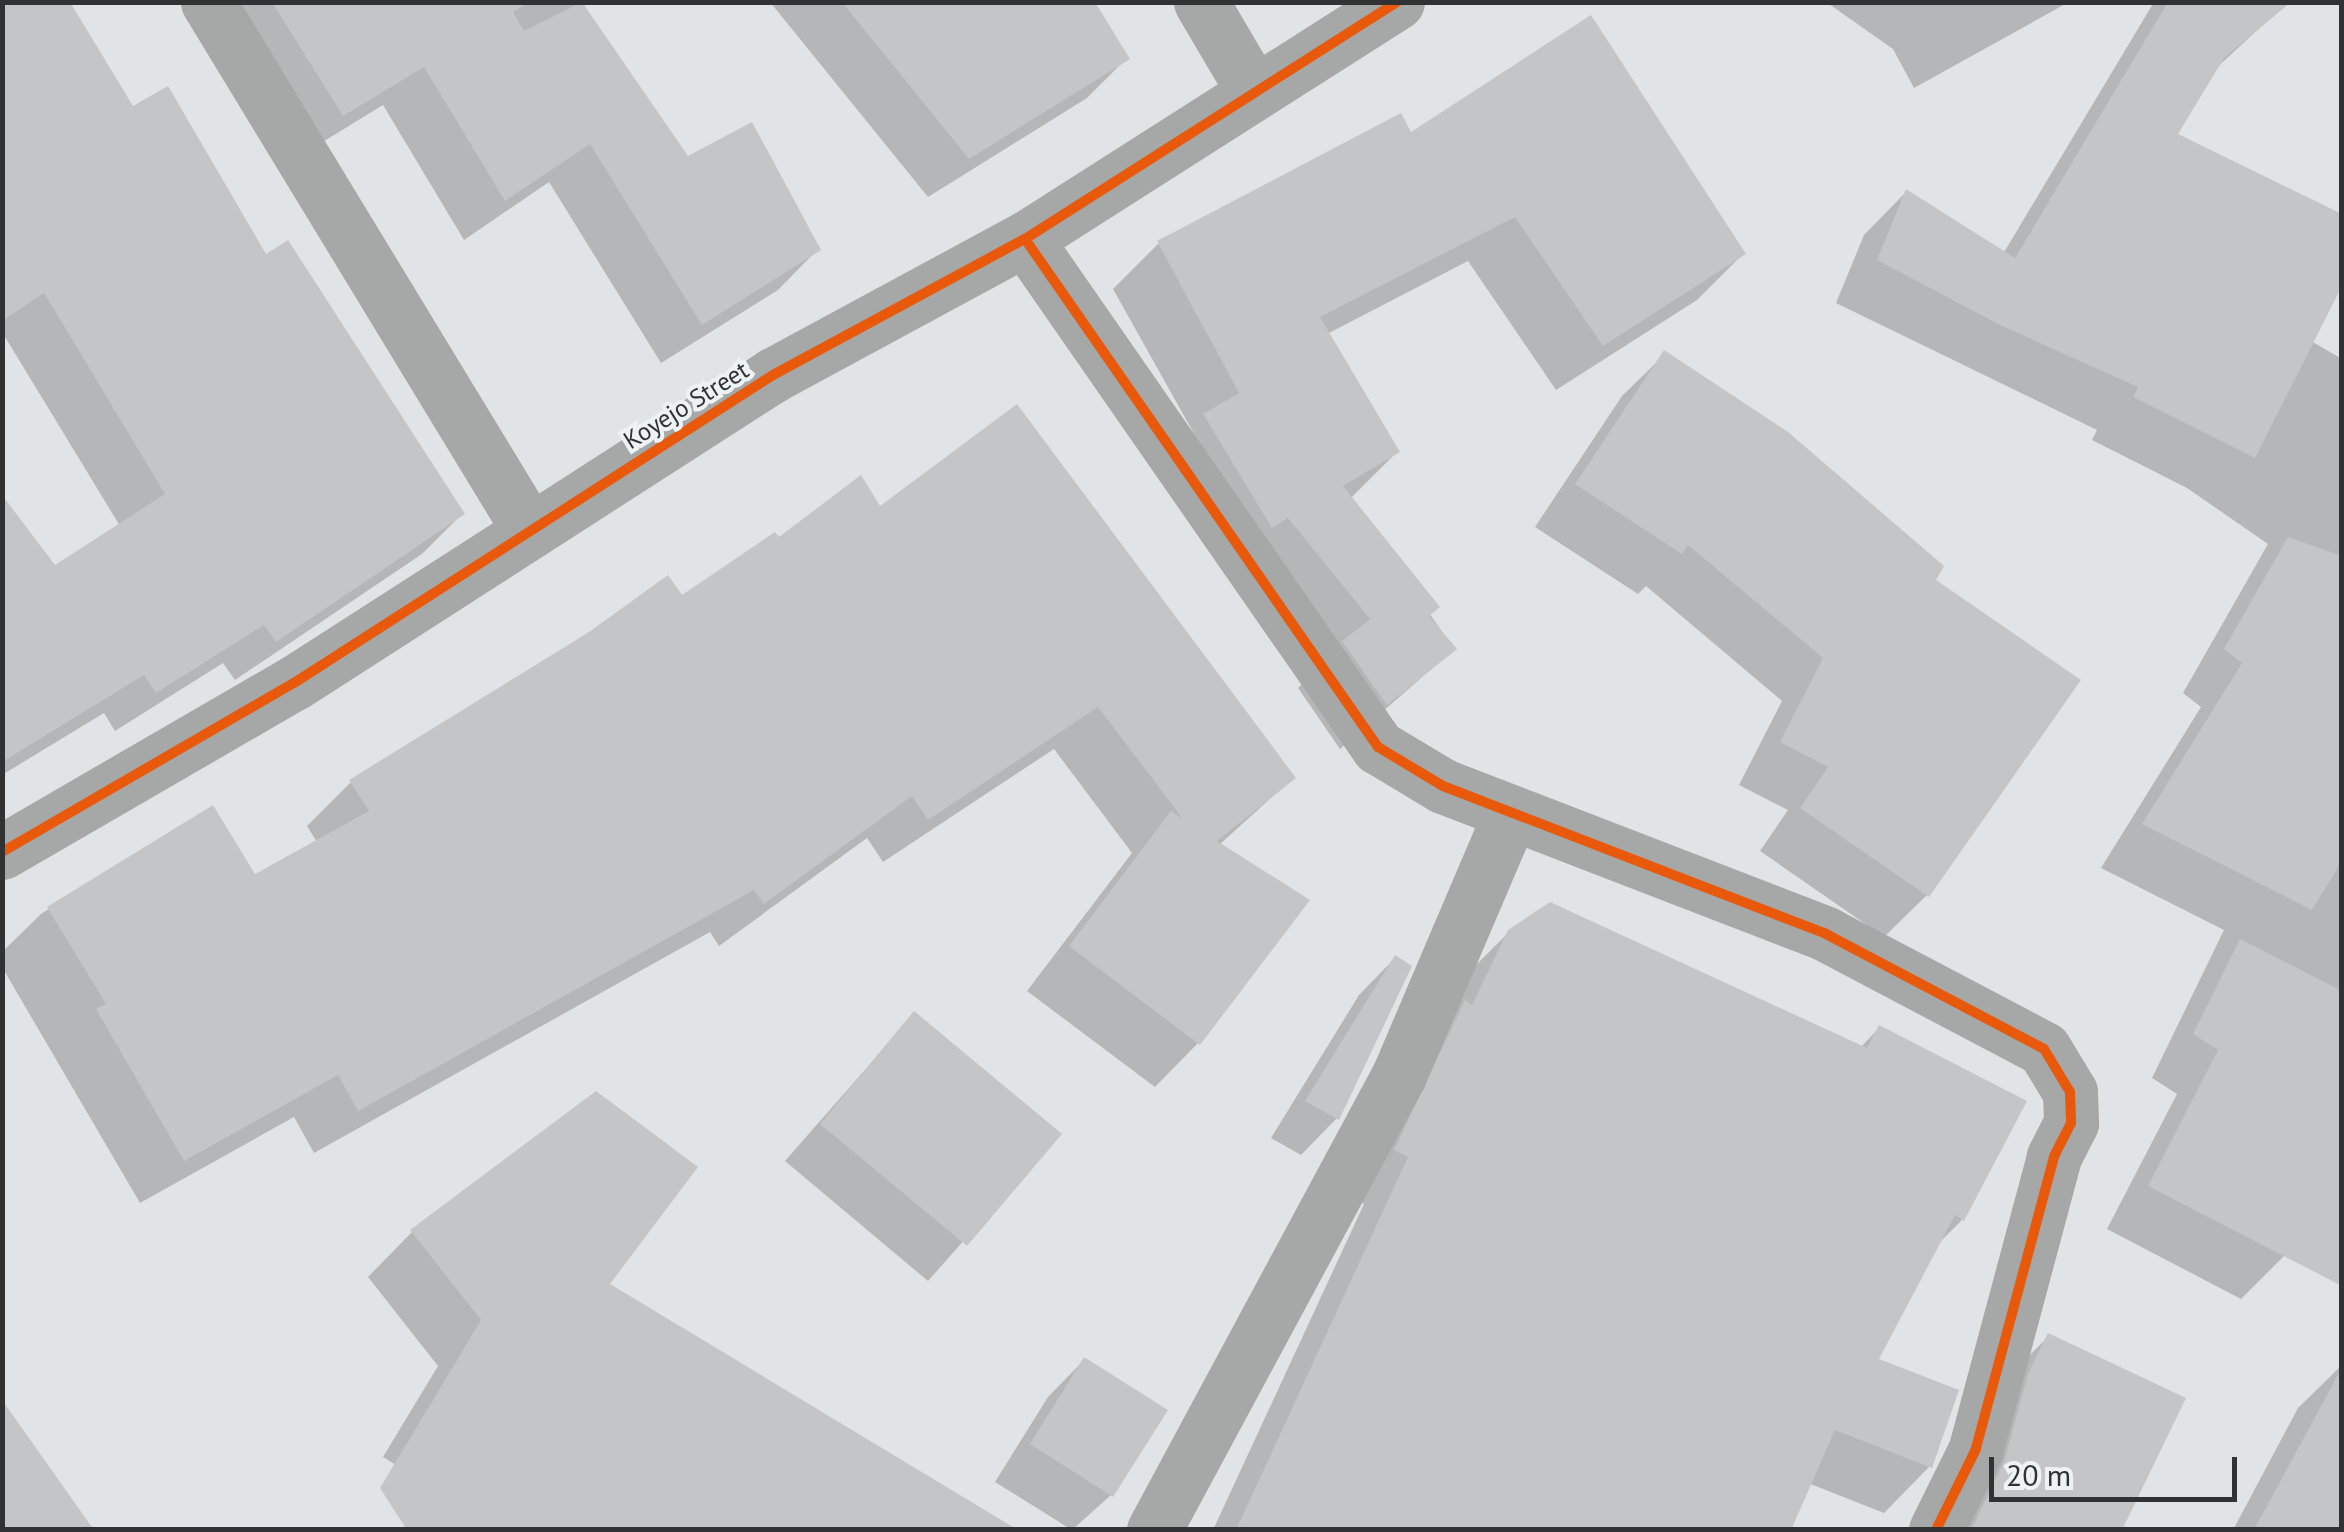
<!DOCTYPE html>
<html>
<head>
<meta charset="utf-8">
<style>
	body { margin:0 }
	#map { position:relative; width:2344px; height:1532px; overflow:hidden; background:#e1e4e6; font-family:"PT Sans",sans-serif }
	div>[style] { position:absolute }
	.shadow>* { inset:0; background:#0003 }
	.building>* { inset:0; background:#c3c5c7 }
	.minor>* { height:55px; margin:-27.5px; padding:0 27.5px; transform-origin:27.5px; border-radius:27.5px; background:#a6a7a7 }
	.cycleway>* { height:10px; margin:-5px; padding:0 5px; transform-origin:5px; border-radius:5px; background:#e8590c }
	span { translate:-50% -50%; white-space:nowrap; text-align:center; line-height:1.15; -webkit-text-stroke:8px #edf2f5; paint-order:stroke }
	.street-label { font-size:25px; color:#303233 }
	.frame { position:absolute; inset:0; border:5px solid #303233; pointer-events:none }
	.scale { position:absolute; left:1989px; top:1457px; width:248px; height:45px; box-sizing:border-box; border:5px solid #303233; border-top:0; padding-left:12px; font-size:30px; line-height:35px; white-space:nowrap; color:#303233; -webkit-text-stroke:8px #edf2f5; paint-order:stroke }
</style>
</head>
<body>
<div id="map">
	<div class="shadow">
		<div style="clip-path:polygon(2px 2px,132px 110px,265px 257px,462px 514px,422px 554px,235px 680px,223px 663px,115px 731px,104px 713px,2px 775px,2px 499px,54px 568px,120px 526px,2px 332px)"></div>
		<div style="clip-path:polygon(239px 2px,579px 2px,687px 159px,818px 249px,778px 290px,661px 363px,549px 182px,464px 240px,383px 105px,303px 154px)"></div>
		<div style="clip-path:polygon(770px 2px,1092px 2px,1127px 58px,1087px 98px,928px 197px)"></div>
		<div style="clip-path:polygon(1826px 2px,2069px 2px,1914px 88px,1893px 49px)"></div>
		<div style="clip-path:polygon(2154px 2px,2271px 2px,2278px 11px,2212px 72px,2175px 135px,2311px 341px,2342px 359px,2342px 1145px,2284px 1256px,2241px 1299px,2107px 1229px,2177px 1094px,2152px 1078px,2224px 930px,2101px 868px,2201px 707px,2183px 693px,2268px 544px,2187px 488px,2092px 440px,2097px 430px,1836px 303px,1864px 235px,1906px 192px,2003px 254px)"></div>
		<div style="clip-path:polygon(1410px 135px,1743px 254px,1697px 300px,1556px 390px,1468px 261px,1327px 334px,1397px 452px,1350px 499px,1454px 649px,1340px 749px,1298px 688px,1323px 664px,1113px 289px,1159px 243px)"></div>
		<div style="clip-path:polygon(1665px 354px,1933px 581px,1927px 895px,1884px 937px,1760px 851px,1788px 810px,1739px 785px,1782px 701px,1646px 586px,1638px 594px,1535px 527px,1622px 396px)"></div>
		<div style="clip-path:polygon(880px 510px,1293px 778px,1219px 845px,1198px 1043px,1155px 1087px,1027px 991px,1132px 853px,1054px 749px,883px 862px,867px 838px,719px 946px,710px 932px,314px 1153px,294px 1117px,140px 1203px,2px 967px,2px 952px,41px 914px,212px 808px,255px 877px,317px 842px,307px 826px,351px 782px,778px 541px)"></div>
		<div style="clip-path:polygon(1509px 932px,1860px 1048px,1879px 1028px,1962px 1220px,1936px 1246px,1876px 1360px,1930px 1466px,1884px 1513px,1808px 1483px,1786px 1530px,1213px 1530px,1364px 1204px,1350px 1196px,1462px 979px)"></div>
		<div style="clip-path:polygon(1395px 958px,1337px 1118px,1301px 1155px,1271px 1138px,1359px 995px)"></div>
		<div style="clip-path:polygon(914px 1014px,1058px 1134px,928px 1281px,785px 1161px)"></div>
		<div style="clip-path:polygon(412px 1232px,607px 1285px,502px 1530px,383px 1457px,438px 1366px,368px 1277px)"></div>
		<div style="clip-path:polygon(2049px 1336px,2119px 1530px,1948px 1530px,1998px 1386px)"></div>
		<div style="clip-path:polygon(1084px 1360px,1111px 1495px,1072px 1530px,995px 1482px,1048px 1397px)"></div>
		<div style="clip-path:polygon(2342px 1365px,2342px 1530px,2233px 1530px,2298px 1408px)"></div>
	</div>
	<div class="building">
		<div style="clip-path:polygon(2px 2px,70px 2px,133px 106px,168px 86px,266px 254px,288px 240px,465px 514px,276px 642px,264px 625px,156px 693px,144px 675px,2px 762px,2px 495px,55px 565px,165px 494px,44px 293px,2px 321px)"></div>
		<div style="clip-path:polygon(272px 2px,529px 2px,513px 12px,524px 31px,582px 2px,688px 156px,752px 122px,821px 250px,702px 325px,590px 144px,505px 201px,424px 67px,343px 116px)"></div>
		<div style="clip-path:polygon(842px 2px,1095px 2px,1130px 59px,969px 159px)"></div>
		<div style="clip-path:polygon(2168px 2px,2291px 2px,2224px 58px,2178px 134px,2342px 214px,2342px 286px,2255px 458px,2133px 397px,2138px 387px,2000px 325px,1877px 260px,1906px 189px,2015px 258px)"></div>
		<div style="clip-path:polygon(1591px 15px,1746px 254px,1603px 346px,1515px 217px,1320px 317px,1400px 452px,1343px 486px,1440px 607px,1429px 616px,1457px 649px,1387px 705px,1342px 641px,1370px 619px,1288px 518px,1272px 528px,1203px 414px,1239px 393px,1157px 241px,1401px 113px,1411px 132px)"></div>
		<div style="clip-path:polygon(1664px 350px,1788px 432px,1944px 566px,1936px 580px,2081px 680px,1929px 897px,1800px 808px,1828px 767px,1780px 742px,1823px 658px,1688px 545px,1682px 554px,1575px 484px)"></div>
		<div style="clip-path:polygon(1017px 404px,1296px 778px,1217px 841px,1310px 900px,1200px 1045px,1069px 946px,1171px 811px,1183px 819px,1098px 707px,928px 820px,912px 796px,764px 904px,754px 890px,358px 1111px,338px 1075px,184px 1161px,96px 1009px,106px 1004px,47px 907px,213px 805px,255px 874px,369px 811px,349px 780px,589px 632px,668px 575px,682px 595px,775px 532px,779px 537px,861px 475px,880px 506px)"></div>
		<div style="clip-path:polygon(2288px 537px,2342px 556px,2342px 861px,2312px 910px,2142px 824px,2242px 663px,2224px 649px)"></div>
		<div style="clip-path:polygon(1550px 902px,1867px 1048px,1879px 1025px,2027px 1101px,1964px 1221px,1955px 1215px,1879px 1359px,1959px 1390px,1932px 1468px,1835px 1430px,1791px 1530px,1236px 1530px,1408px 1157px,1394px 1150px,1465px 1000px,1472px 1005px,1508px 930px)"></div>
		<div style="clip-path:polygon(2240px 939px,2342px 991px,2342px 1286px,2148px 1186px,2218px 1050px,2193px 1034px)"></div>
		<div style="clip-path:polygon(1395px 955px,1412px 966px,1339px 1120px,1305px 1101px)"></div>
		<div style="clip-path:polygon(914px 1011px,1062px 1134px,967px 1246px,820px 1124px)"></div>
		<div style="clip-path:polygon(596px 1091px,698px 1167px,610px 1284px,1018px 1530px,407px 1530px,380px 1488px,481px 1320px,410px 1230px)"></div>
		<div style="clip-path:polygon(2048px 1333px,2186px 1398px,2122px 1530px,1971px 1530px,2004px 1462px,2028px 1374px)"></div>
		<div style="clip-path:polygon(1084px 1357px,1168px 1410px,1113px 1497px,1030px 1444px)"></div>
		<div style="clip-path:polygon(2342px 1367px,2342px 1530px,2254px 1530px)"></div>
		<div style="clip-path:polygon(2px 1400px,94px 1530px,2px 1530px)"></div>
	</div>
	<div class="minor">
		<div style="left:208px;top:2px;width:616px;rotate:58.69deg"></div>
		<div style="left:1201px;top:2px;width:104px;rotate:59.5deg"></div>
		<div style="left:1025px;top:239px;width:619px;rotate:55.21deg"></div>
		<div style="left:1378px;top:747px;width:76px;rotate:31deg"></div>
		<div style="left:1443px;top:786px;width:411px;rotate:21.1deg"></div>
		<div style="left:1826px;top:934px;width:246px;rotate:27.8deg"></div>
		<div style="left:2044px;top:1049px;width:50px;rotate:58.8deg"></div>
		<div style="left:2070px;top:1092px;width:31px;rotate:88deg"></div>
		<div style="left:2071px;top:1123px;width:38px;rotate:117deg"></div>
		<div style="left:2054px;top:1157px;width:302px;rotate:105deg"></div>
		<div style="left:1976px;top:1449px;width:90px;rotate:116.3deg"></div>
		<div style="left:2px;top:852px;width:337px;rotate:-30.1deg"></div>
		<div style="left:294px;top:683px;width:569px;rotate:-32.74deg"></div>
		<div style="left:773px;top:375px;width:286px;rotate:-28.4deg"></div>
		<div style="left:1025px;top:239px;width:441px;rotate:-32.5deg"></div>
		<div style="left:1154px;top:1530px;width:517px;rotate:-61.7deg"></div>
		<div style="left:1399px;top:1075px;width:285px;rotate:-66.9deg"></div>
	</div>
	<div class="cycleway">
		<div style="left:1025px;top:239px;width:619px;rotate:55.21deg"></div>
		<div style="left:1378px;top:747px;width:76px;rotate:31deg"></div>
		<div style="left:1443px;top:786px;width:411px;rotate:21.1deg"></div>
		<div style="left:1826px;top:934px;width:246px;rotate:27.8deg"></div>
		<div style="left:2044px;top:1049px;width:50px;rotate:58.8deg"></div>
		<div style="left:2070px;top:1092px;width:31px;rotate:88deg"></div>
		<div style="left:2071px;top:1123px;width:38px;rotate:117deg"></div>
		<div style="left:2054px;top:1157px;width:302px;rotate:105deg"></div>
		<div style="left:1976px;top:1449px;width:90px;rotate:116.3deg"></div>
		<div style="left:2px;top:852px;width:337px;rotate:-30.1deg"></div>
		<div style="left:294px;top:683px;width:569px;rotate:-32.74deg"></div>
		<div style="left:773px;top:375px;width:286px;rotate:-28.4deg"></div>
		<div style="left:1025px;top:239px;width:441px;rotate:-32.5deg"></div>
	</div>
	<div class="street-label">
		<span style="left:686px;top:405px;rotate:-32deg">Koyejo Street</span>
	</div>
	<div class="frame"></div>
	<div class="scale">20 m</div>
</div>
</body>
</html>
